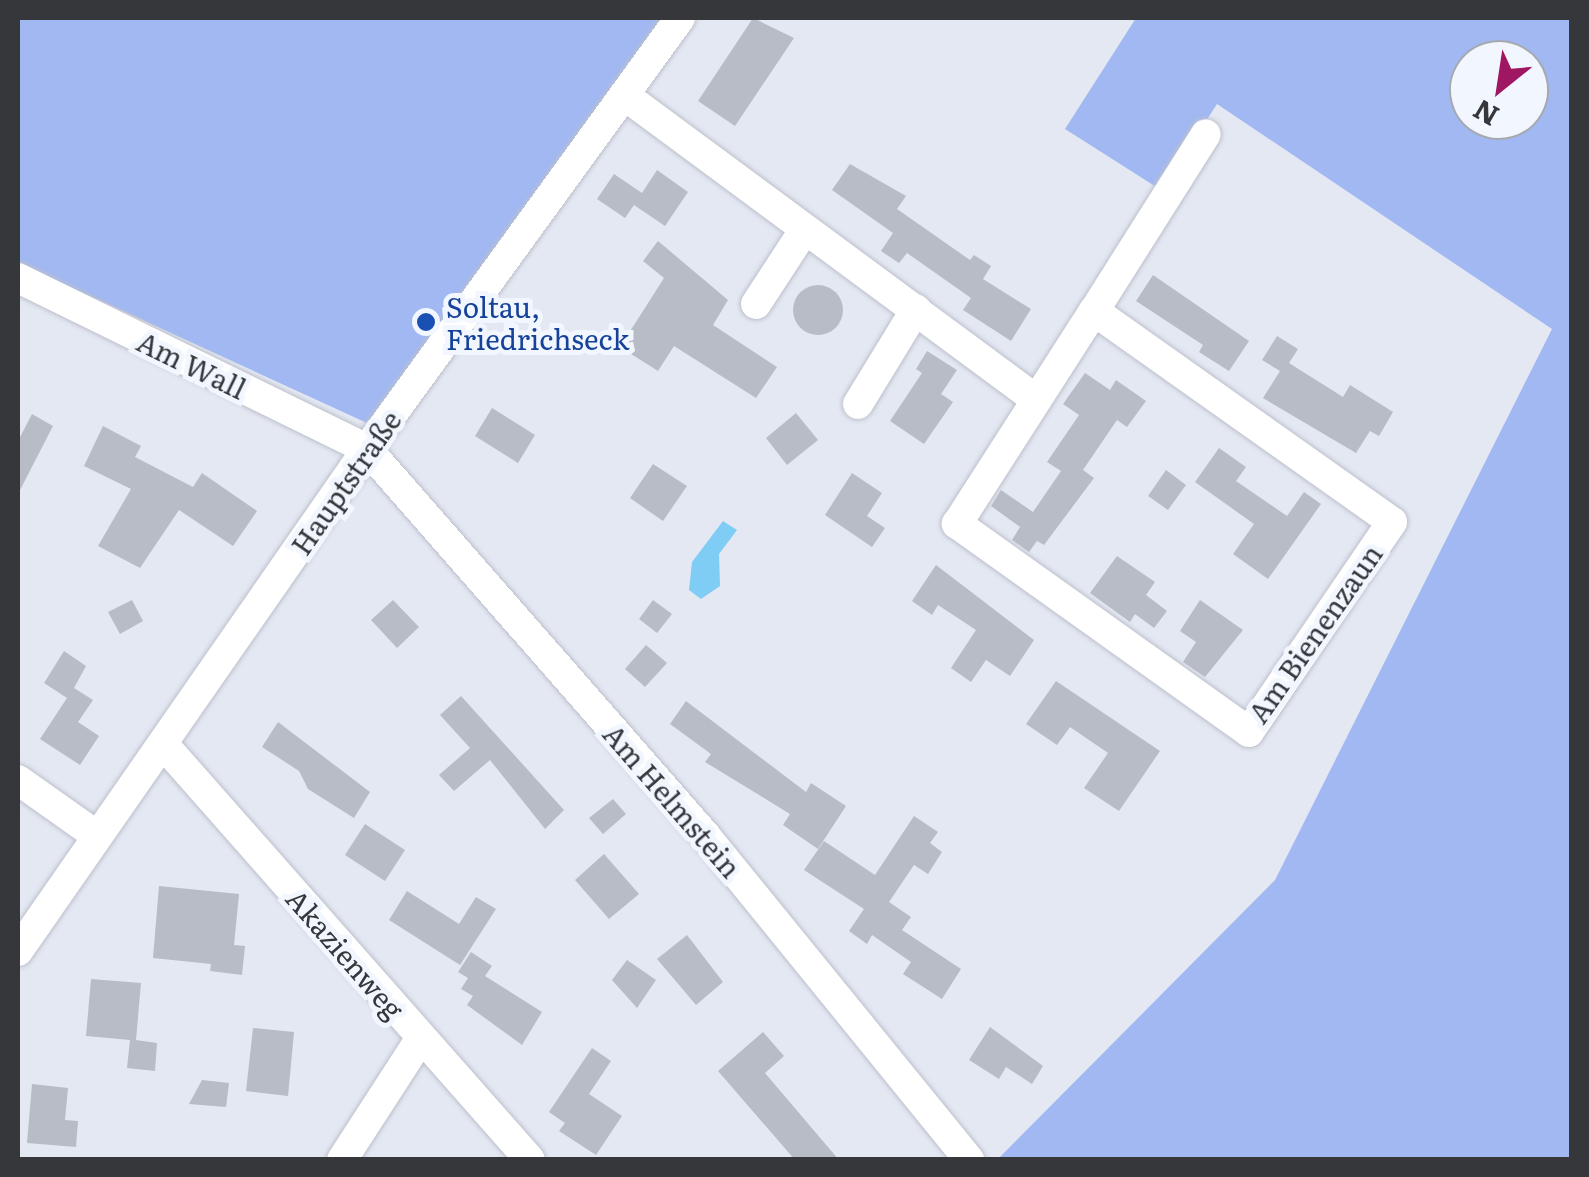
<!DOCTYPE html>
<html>
<head>
<meta charset="utf-8">
<style>
	body { margin:0 }
	#map { position:relative; width:1589px; height:1177px; overflow:hidden; background:#e4e8f3; font-family:Literata,serif }
	div>[style] { position:absolute }
	.green>* { inset:0; background:#a1b8f2 }
	.water>* { inset:0; background:#7fccf4 }
	.building>* { inset:0; background:#b8bcc6 }
	.round { border-radius:50% }
	.roads { filter:drop-shadow(0 0 2px #bcc0cb) drop-shadow(0 0 2px #bcc0cb) }
	.street>* { height:30px; margin:-15px; padding:0 15px; transform-origin:15px; border-radius:15px; background:#fff }
	.dots>* { width:28px; height:28px; translate:-50% -50%; box-sizing:border-box; border:5px solid #f2f6fe; border-radius:50% }
	span { translate:-50% -50%; white-space:nowrap; text-align:center; line-height:1.15; -webkit-text-stroke:10px #f2f6fe; paint-order:stroke }
	.transit-label { font-size:28px; color:#164399 }
	.left { translate:0 -50%; text-align:left }
	.street-label { font-size:28px; color:#35373b }
	.frame { position:absolute; inset:0; border:20px solid #35373b; pointer-events:none }
	.north { position:absolute; left:1449px; top:40px; width:100px; height:100px; box-sizing:border-box; background:#f2f6fe; border:2px solid #a6aab0; border-radius:50%; rotate:210deg; font-size:28px; font-weight:700; line-height:40px; text-align:center; color:#35373b }
	.north::after { content:''; display:block; margin:auto; width:35px; height:45px; background:#9f1663; clip-path:polygon(50% 0,100% 100%,50% 72%,0 100%) }
</style>
</head>
<body>
<div id="map">
	<div class="green">
		<div style="clip-path:polygon(18px 18px,662px 18px,367px 423px,18px 263px)"></div>
		<div style="clip-path:polygon(evenodd,1136px 18px,1571px 18px,1571px 1159px,997px 1160px,1275px 880px,1552px 329px,1217px 104px,1161px 190px,1065px 129px,1136px 18px,1469px 60px,1529px 60px,1529px 120px,1469px 120px,1469px 60px)"></div>
	</div>
	<div class="water">
		<div style="clip-path:polygon(723px 521px,737px 530px,719px 554px,720px 586px,701px 599px,689px 590px,692px 562px)"></div>
	</div>
	<div class="building">
		<div style="clip-path:polygon(753px 18px,794px 38px,735px 126px,698px 101px)"></div>
		<div style="clip-path:polygon(850px 164px,906px 196px,897px 209px,970px 260px,974px 255px,991px 266px,983px 279px,1031px 309px,1011px 341px,963px 310px,971px 298px,907px 253px,899px 263px,881px 251px,893px 233px,832px 190px)"></div>
		<div style="clip-path:polygon(657px 170px,688px 192px,665px 226px,634px 205px,625px 218px,597px 199px,614px 174px,642px 193px)"></div>
		<div style="clip-path:polygon(658px 241px,728px 300px,713px 325px,777px 367px,756px 398px,674px 346px,658px 371px,620px 347px,664px 278px,643px 261px)"></div>
		<div style="clip-path:polygon(1153px 275px,1249px 341px,1229px 371px,1199px 352px,1203px 345px,1136px 301px)"></div>
		<div class="round" style="left:793px;top:285px;width:50px;height:50px"></div>
		<div style="clip-path:polygon(1277px 336px,1298px 349px,1289px 363px,1343px 397px,1350px 385px,1393px 412px,1379px 436px,1370px 431px,1356px 453px,1263px 398px,1280px 371px,1262px 360px)"></div>
		<div style="clip-path:polygon(927px 351px,957px 370px,941px 394px,953px 402px,924px 444px,890px 421px,922px 373px,916px 369px)"></div>
		<div style="clip-path:polygon(1085px 373px,1110px 390px,1116px 380px,1146px 401px,1127px 427px,1117px 420px,1083px 470px,1094px 478px,1044px 545px,1037px 541px,1029px 552px,1012px 540px,1020px 527px,991px 506px,1001px 490px,1033px 512px,1061px 471px,1047px 462px,1079px 415px,1063px 404px)"></div>
		<div style="clip-path:polygon(492px 408px,535px 435px,518px 463px,475px 436px)"></div>
		<div style="clip-path:polygon(796px 413px,818px 440px,787px 465px,766px 438px)"></div>
		<div style="clip-path:polygon(32px 414px,53px 426px,18px 494px,18px 441px)"></div>
		<div style="clip-path:polygon(103px 426px,141px 446px,135px 457px,193px 487px,202px 473px,257px 511px,233px 546px,179px 510px,140px 568px,98px 546px,131px 489px,84px 466px)"></div>
		<div style="clip-path:polygon(1219px 448px,1246px 467px,1236px 481px,1287px 516px,1304px 492px,1321px 504px,1268px 579px,1233px 554px,1254px 524px,1195px 482px)"></div>
		<div style="clip-path:polygon(653px 464px,687px 486px,663px 521px,630px 498px)"></div>
		<div style="clip-path:polygon(1166px 470px,1186px 485px,1168px 510px,1148px 496px)"></div>
		<div style="clip-path:polygon(852px 473px,882px 493px,867px 516px,885px 528px,872px 547px,825px 515px)"></div>
		<div style="clip-path:polygon(1117px 556px,1155px 582px,1146px 595px,1167px 611px,1154px 628px,1135px 614px,1130px 622px,1090px 593px)"></div>
		<div style="clip-path:polygon(936px 565px,1034px 640px,1010px 676px,986px 660px,971px 682px,951px 668px,976px 630px,938px 605px,932px 615px,912px 601px)"></div>
		<div style="clip-path:polygon(132px 600px,143px 621px,120px 634px,108px 612px)"></div>
		<div style="clip-path:polygon(393px 600px,419px 627px,397px 648px,371px 620px)"></div>
		<div style="clip-path:polygon(653px 600px,672px 614px,657px 633px,639px 619px)"></div>
		<div style="clip-path:polygon(1200px 600px,1243px 630px,1205px 677px,1183px 662px,1196px 642px,1180px 631px)"></div>
		<div style="clip-path:polygon(646px 645px,667px 663px,645px 687px,625px 669px)"></div>
		<div style="clip-path:polygon(64px 651px,86px 666px,74px 688px,93px 700px,78px 722px,99px 736px,80px 765px,40px 739px,67px 698px,44px 683px)"></div>
		<div style="clip-path:polygon(1056px 681px,1160px 751px,1119px 811px,1084px 788px,1108px 753px,1070px 727px,1057px 745px,1026px 724px)"></div>
		<div style="clip-path:polygon(461px 696px,564px 810px,545px 829px,490px 760px,454px 791px,439px 775px,470px 748px,440px 715px)"></div>
		<div style="clip-path:polygon(686px 701px,806px 792px,811px 783px,846px 806px,818px 849px,783px 825px,790px 814px,705px 762px,711px 754px,670px 724px)"></div>
		<div style="clip-path:polygon(278px 722px,370px 792px,354px 818px,308px 789px,299px 771px,262px 747px)"></div>
		<div style="clip-path:polygon(613px 799px,626px 814px,603px 834px,589px 818px)"></div>
		<div style="clip-path:polygon(914px 816px,938px 832px,930px 843px,942px 852px,928px 874px,914px 865px,889px 902px,911px 917px,902px 930px,961px 969px,942px 999px,903px 974px,911px 962px,872px 935px,867px 944px,849px 931px,864px 909px,804px 870px,824px 841px,875px 875px)"></div>
		<div style="clip-path:polygon(365px 824px,405px 850px,385px 881px,345px 855px)"></div>
		<div style="clip-path:polygon(604px 854px,639px 894px,609px 919px,575px 880px)"></div>
		<div style="clip-path:polygon(159px 886px,239px 894px,234px 945px,245px 946px,242px 975px,210px 971px,211px 964px,153px 958px)"></div>
		<div style="clip-path:polygon(407px 891px,459px 924px,476px 897px,496px 909px,460px 965px,389px 920px)"></div>
		<div style="clip-path:polygon(687px 935px,723px 982px,696px 1005px,657px 959px)"></div>
		<div style="clip-path:polygon(471px 952px,492px 966px,485px 976px,542px 1012px,522px 1045px,467px 1005px,473px 996px,461px 989px,468px 978px,458px 972px)"></div>
		<div style="clip-path:polygon(627px 960px,656px 980px,637px 1008px,612px 980px)"></div>
		<div style="clip-path:polygon(91px 979px,141px 983px,136px 1040px,157px 1043px,155px 1071px,127px 1068px,130px 1040px,86px 1036px)"></div>
		<div style="clip-path:polygon(990px 1027px,1043px 1066px,1032px 1084px,1006px 1067px,999px 1079px,969px 1060px)"></div>
		<div style="clip-path:polygon(253px 1028px,294px 1032px,288px 1096px,246px 1091px)"></div>
		<div style="clip-path:polygon(763px 1032px,784px 1056px,765px 1073px,839px 1160px,795px 1160px,718px 1071px)"></div>
		<div style="clip-path:polygon(592px 1048px,611px 1061px,589px 1094px,622px 1116px,596px 1155px,559px 1131px,565px 1123px,549px 1112px)"></div>
		<div style="clip-path:polygon(202px 1080px,229px 1083px,226px 1107px,189px 1104px)"></div>
		<div style="clip-path:polygon(32px 1084px,68px 1088px,65px 1120px,78px 1121px,76px 1147px,27px 1143px)"></div>
	</div>
	<div class="roads">
		<div class="street">
			<div style="left:624px;top:95px;width:510px;rotate:36.47deg"></div>
			<div style="left:18px;top:278px;width:389px;rotate:26.1deg"></div>
			<div style="left:367px;top:449px;width:513px;rotate:48.79deg"></div>
			<div style="left:705px;top:835px;width:419px;rotate:50.9deg"></div>
			<div style="left:756px;top:304px;width:86px;rotate:-56.9deg"></div>
			<div style="left:1094px;top:311px;width:365px;rotate:35.3deg"></div>
			<div style="left:1392px;top:522px;width:254px;rotate:124.3deg"></div>
			<div style="left:1249px;top:732px;width:359px;rotate:-144.5deg"></div>
			<div style="left:957px;top:524px;width:253px;rotate:-57.3deg"></div>
			<div style="left:1094px;top:311px;width:209px;rotate:-57.7deg"></div>
			<div style="left:858px;top:404px;width:111px;rotate:-58.6deg"></div>
			<div style="left:164px;top:745px;width:553px;rotate:48.59deg"></div>
			<div style="left:18px;top:780px;width:97px;rotate:35.3deg"></div>
			<div style="left:18px;top:951px;width:611px;rotate:-55.19deg"></div>
			<div style="left:367px;top:449px;width:533px;rotate:-54.01deg"></div>
			<div style="left:342px;top:1160px;width:145px;rotate:-57.1deg"></div>
		</div>
	</div>
	<div class="dots">
		<div style="left:426px;top:322px;background:#1a4fb4"></div>
	</div>
	<div class="transit-label">
		<span class="left" style="left:446px;top:322px">Soltau,<br>Friedrichseck</span>
	</div>
	<div class="street-label">
		<span style="left:192px;top:364px;rotate:26deg">Am Wall</span>
		<span style="left:345px;top:482px;rotate:-55deg">Hauptstraße</span>
		<span style="left:1314px;top:633px;rotate:-55deg">Am Bienenzaun</span>
		<span style="left:673px;top:800px;rotate:49deg">Am Helmstein</span>
		<span style="left:346px;top:953px;rotate:49deg">Akazienweg</span>
	</div>
	<div class="frame"></div>
	<div class="north">N</div>
</div>
</body>
</html>
